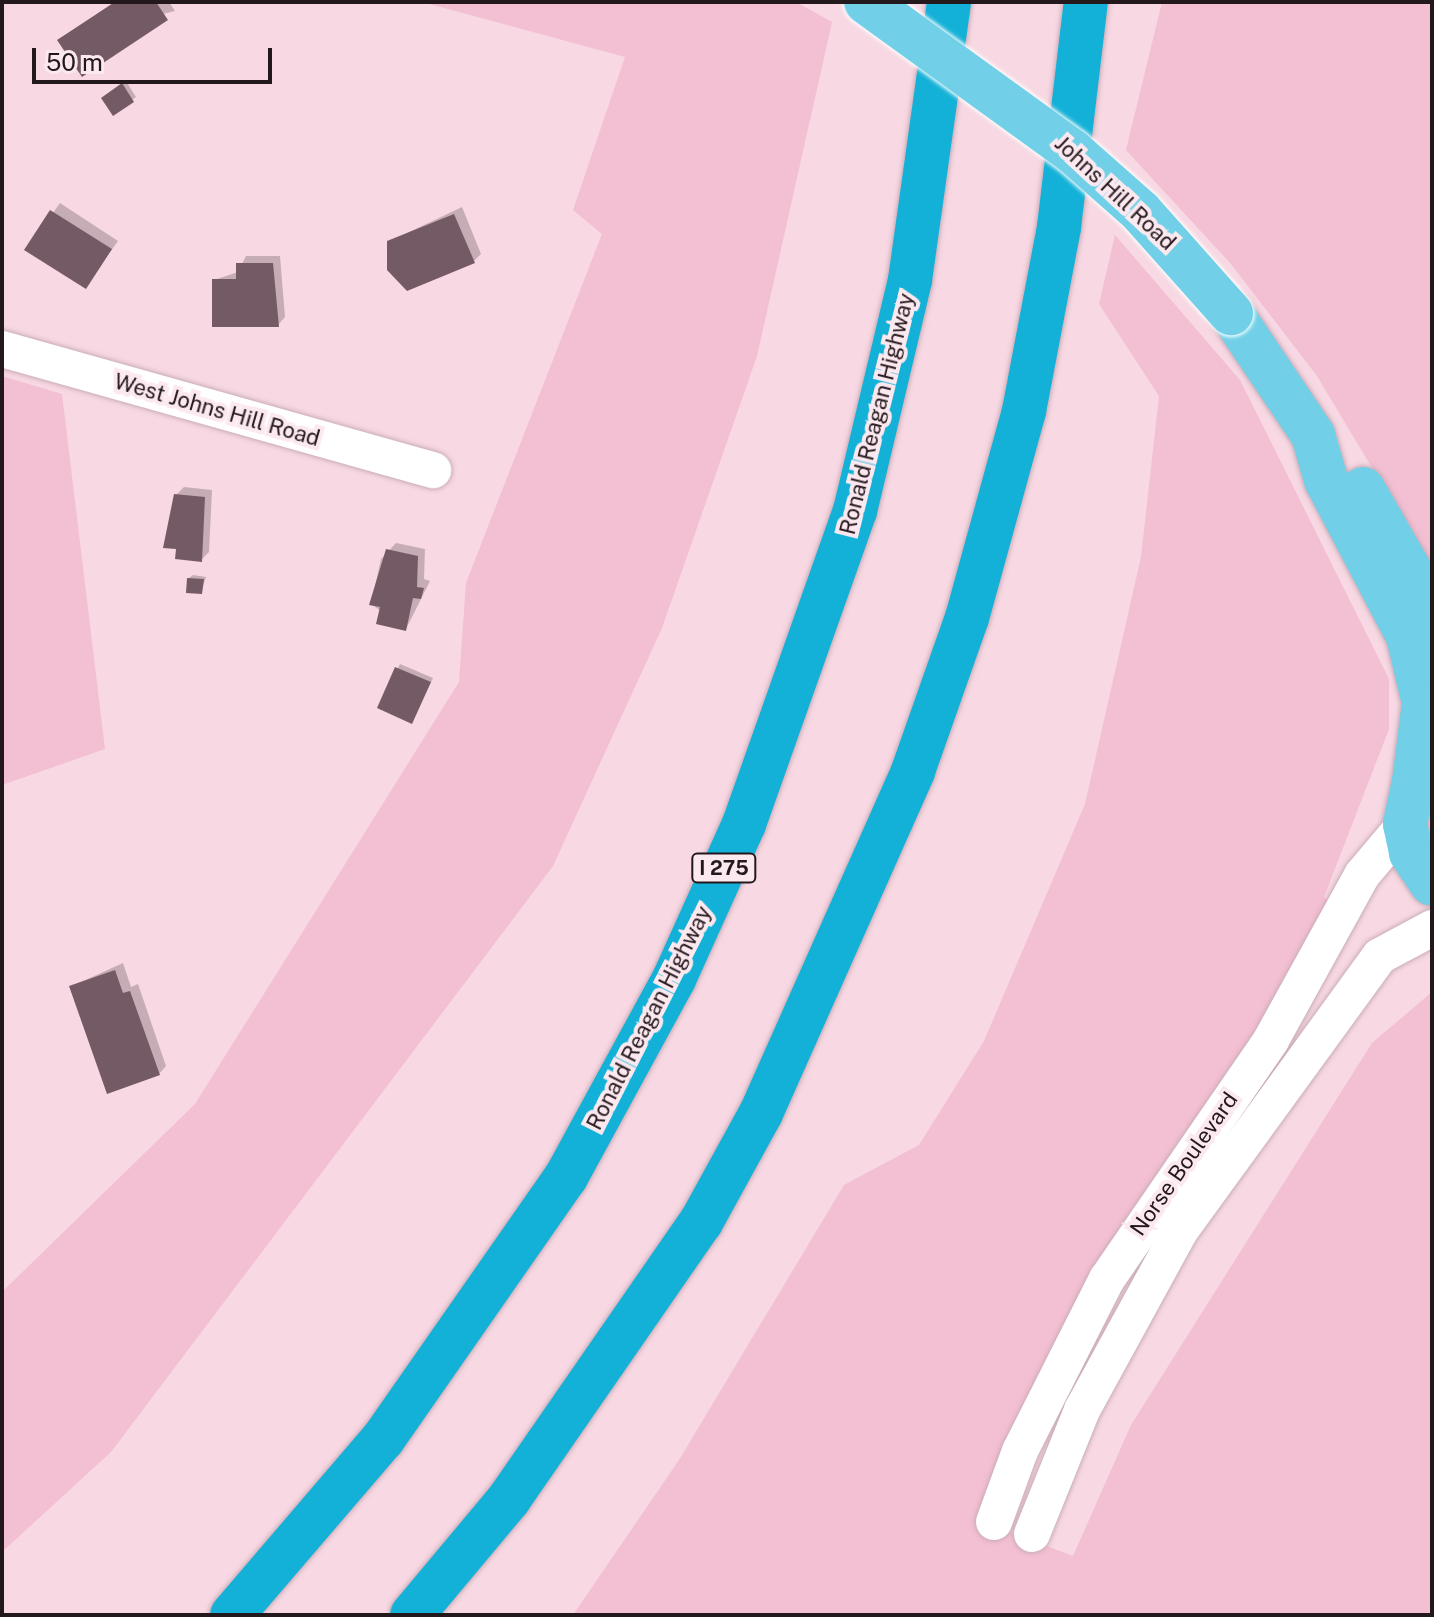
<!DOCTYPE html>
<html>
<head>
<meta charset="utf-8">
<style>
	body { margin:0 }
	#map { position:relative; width:1434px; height:1617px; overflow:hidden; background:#f7d8e3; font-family:"Public Sans",sans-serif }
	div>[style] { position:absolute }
	.green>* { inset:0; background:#f3bfd3 }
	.shadow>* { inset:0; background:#0003 }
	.building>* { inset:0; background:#745a64 }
	.roads { filter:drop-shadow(0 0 2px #caadb8) drop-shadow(0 0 2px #caadb8) }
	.minor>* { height:36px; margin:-18px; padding:0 18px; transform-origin:18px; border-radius:18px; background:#fff }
	.major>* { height:44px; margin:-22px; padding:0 22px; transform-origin:22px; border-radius:22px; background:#71d0e7 }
	.highway>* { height:44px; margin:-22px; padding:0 22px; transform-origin:22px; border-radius:22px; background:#13b1d7 }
	.bridges { filter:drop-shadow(0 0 2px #fff) drop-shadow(0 0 2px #fff) }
	.major-bridge>* { height:44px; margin:-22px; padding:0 22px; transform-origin:22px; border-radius:22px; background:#71d0e7 }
	span { translate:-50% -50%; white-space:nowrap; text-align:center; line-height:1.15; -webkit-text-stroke:8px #fce9f0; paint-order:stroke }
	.shield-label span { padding:2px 6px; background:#fce9f0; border:2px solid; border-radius:6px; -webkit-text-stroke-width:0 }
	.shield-label { font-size:20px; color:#23191d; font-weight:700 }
	.street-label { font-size:22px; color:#23191d }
	.frame { position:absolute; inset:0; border:4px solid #23191d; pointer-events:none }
	.scale { position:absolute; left:32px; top:48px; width:240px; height:36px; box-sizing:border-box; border:4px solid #23191d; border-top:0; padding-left:10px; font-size:24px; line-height:28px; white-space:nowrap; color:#23191d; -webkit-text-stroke:6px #fce9f0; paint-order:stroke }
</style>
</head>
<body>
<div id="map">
	<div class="green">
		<div style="clip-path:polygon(422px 2px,796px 2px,832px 22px,757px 356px,662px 628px,553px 866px,111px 1452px,2px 1552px,2px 1292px,195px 1104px,459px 682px,466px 583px,602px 234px,573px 210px,625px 57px)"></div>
		<div style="clip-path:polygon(1162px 2px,1432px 2px,1432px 568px,1317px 376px,1231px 264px,1126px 150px)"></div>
		<div style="clip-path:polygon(1115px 235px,1240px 380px,1389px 679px,1389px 729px,1324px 897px,1334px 906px,979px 1520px,1073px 1556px,1131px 1425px,1372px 1043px,1432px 992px,1432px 1615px,573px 1615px,679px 1460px,844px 1185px,919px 1145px,984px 1041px,1085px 804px,1141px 557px,1159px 396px,1099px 304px)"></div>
		<div style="clip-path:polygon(2px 376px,62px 394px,105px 749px,2px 785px)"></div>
	</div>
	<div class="shadow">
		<div style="clip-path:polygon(114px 2px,169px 2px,175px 11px,59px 40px)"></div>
		<div style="clip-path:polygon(126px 81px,136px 97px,113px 113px,106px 95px)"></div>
		<div style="clip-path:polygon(60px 203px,118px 241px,85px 287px,27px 249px)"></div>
		<div style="clip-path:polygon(462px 207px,481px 254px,474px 261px,388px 242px)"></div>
		<div style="clip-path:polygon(246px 256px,280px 256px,285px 317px,278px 325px,214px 280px,238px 272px)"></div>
		<div style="clip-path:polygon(184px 487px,212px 490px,209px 552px,201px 560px,176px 495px)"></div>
		<div style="clip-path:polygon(396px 543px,425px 549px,424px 579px,430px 581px,406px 629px,371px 604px,381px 559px)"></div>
		<div style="clip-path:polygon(193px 575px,206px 577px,201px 592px,189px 578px)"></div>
		<div style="clip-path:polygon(400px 664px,433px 678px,412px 721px,379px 707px)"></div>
		<div style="clip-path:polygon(123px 963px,131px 987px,138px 984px,166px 1066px,159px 1074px,72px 986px)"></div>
	</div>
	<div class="building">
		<div style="clip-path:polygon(115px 2px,156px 2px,168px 20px,82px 77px,57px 40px)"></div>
		<div style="clip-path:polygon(122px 83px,134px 102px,113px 116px,101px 98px)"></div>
		<div style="clip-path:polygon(50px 210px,112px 249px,86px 289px,24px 250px)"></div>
		<div style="clip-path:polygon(454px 214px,475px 263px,407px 291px,387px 270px,387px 241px)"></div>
		<div style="clip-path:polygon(236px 263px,273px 263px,279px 327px,212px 327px,212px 279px,236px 279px)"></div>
		<div style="clip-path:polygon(174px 494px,205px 497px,202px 562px,175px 559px,176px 549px,163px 548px)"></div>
		<div style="clip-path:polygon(386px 549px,418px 556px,417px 587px,424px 588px,421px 599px,413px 598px,406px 631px,376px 624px,380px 607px,369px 605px)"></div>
		<div style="clip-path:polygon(187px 578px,204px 579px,202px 594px,186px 593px)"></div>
		<div style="clip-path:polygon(395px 667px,431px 682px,412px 724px,377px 708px)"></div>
		<div style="clip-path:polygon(115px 970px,123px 993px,130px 991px,160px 1075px,107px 1094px,69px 986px)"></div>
	</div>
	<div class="roads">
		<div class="minor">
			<div style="left:2px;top:349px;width:448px;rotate:15.7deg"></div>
			<div style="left:994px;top:1522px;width:76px;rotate:-69.9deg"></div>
			<div style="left:1020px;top:1451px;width:193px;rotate:-63.2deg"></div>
			<div style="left:1107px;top:1279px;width:290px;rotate:-55.5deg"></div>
			<div style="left:1271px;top:1040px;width:188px;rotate:-61.1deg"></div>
			<div style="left:1362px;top:875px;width:67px;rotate:-49.9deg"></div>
			<div style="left:1032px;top:1534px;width:134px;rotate:-68deg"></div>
			<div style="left:1082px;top:1410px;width:204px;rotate:-61.3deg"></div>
			<div style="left:1180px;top:1231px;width:340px;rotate:-54deg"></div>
			<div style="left:1380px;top:956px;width:59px;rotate:-28.3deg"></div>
		</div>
		<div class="major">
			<div style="left:1231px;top:313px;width:147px;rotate:56.1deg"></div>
			<div style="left:1313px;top:435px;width:47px;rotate:73.9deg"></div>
			<div style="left:1326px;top:480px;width:176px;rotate:62.3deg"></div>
			<div style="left:1408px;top:636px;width:69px;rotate:76.6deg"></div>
			<div style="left:1424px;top:703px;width:79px;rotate:97.3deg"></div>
			<div style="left:1363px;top:489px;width:138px;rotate:60.1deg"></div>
			<div style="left:1431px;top:757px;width:29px;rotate:125deg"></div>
			<div style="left:1414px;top:781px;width:44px;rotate:101.8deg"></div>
			<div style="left:1405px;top:824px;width:30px;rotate:78deg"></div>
			<div style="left:1411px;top:853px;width:37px;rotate:56deg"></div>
		</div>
		<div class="highway">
			<div style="left:232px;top:1615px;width:232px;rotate:-49.4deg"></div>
			<div style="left:383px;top:1439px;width:320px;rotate:-55.1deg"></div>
			<div style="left:566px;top:1177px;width:226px;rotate:-61.4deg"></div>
			<div style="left:674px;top:979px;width:170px;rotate:-65.7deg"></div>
			<div style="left:744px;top:824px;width:332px;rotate:-70.5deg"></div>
			<div style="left:855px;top:511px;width:237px;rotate:-76.6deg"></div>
			<div style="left:910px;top:280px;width:281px;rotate:-82deg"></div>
			<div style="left:412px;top:1615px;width:151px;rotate:-50.1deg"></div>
			<div style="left:509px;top:1499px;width:337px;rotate:-55.3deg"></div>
			<div style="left:701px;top:1222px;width:124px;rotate:-61.2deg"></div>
			<div style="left:761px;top:1113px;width:374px;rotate:-66deg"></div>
			<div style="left:913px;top:771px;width:162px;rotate:-70.6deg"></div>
			<div style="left:967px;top:618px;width:215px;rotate:-74.6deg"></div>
			<div style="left:1024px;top:411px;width:187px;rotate:-79.2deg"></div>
			<div style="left:1059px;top:227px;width:227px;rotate:-83.2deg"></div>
		</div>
	</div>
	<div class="bridges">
		<div class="major-bridge">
			<div style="left:866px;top:2px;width:254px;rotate:35.9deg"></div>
			<div style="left:1072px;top:151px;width:91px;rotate:41.4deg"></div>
			<div style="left:1140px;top:211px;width:137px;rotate:48.3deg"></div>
		</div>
	</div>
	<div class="shield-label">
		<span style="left:724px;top:868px">I 275</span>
	</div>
	<div class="street-label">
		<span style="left:1115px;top:193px;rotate:43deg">Johns Hill Road</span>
		<span style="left:217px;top:410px;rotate:16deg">West Johns Hill Road</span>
		<span style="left:877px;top:414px;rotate:-76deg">Ronald Reagan Highway</span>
		<span style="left:649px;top:1018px;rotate:-63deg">Ronald Reagan Highway</span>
		<span style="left:1184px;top:1164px;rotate:-55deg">Norse Boulevard</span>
	</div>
	<div class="frame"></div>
	<div class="scale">50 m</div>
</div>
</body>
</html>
